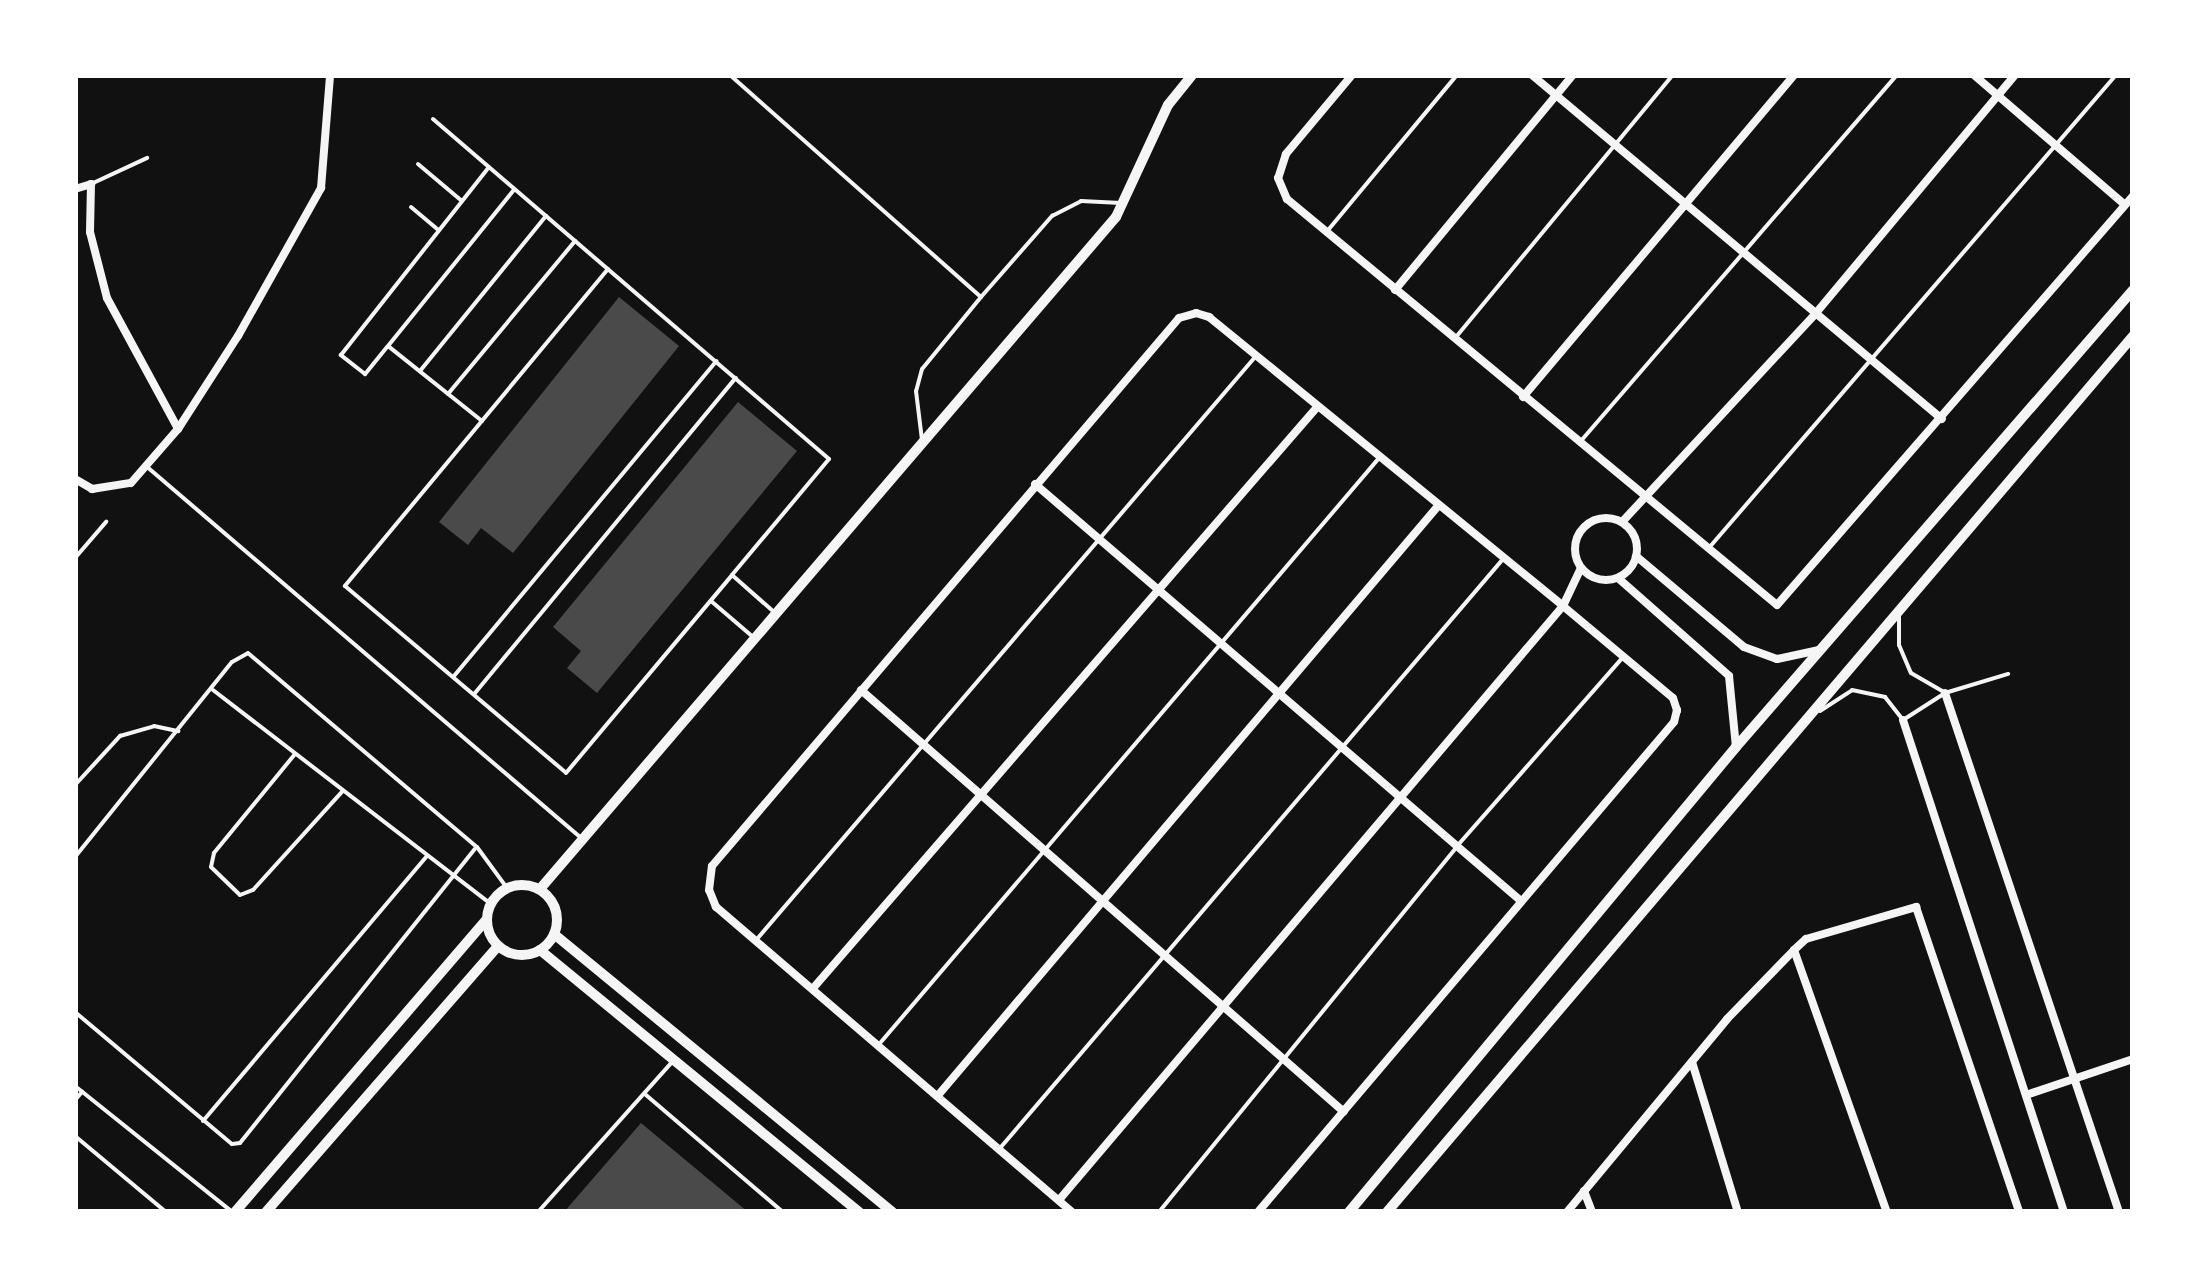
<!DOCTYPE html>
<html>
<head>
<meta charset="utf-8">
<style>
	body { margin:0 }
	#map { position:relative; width:2208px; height:1287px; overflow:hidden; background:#111; font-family:"Roboto Condensed",sans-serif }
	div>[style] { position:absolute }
	.building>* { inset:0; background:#4a4a4a }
	.service>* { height:4px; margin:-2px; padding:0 2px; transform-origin:2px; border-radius:2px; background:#f5f5f5 }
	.minor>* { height:8px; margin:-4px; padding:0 4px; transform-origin:4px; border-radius:4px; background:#f5f5f5 }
	.minor>.ring { margin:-4px; padding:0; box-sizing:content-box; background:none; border:8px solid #f5f5f5; border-radius:50% }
	.tertiary>* { height:10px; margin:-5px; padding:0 5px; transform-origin:5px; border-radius:5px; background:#f5f5f5 }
	.tertiary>.ring { margin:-5px; padding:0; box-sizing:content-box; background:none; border:10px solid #f5f5f5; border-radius:50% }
	span { translate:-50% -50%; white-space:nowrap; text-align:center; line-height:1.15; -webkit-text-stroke:8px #fff; paint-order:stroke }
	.frame { position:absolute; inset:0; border:78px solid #fff; pointer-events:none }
</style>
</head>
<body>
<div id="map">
	<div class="building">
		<div style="clip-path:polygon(619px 297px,679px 346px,513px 553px,481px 528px,468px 545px,439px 522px)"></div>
		<div style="clip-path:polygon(738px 402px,797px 451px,597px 693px,567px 668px,581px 651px,553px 627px)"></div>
		<div style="clip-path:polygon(641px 1123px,748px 1212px,564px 1212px)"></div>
	</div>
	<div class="service">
		<div style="left:730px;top:75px;width:335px;rotate:41.5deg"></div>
		<div style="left:981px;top:297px;width:93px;rotate:129.3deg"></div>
		<div style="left:922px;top:369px;width:23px;rotate:105deg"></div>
		<div style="left:916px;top:391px;width:49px;rotate:83deg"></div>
		<div style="left:433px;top:119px;width:522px;rotate:40.65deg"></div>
		<div style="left:829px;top:459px;width:151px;rotate:129.9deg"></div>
		<div style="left:732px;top:575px;width:56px;rotate:41.4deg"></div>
		<div style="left:418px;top:164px;width:57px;rotate:40.1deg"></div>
		<div style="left:91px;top:184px;width:62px;rotate:-24.9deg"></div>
		<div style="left:411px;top:207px;width:35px;rotate:40deg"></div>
		<div style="left:1329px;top:229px;width:200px;rotate:-50.3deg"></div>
		<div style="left:608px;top:269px;width:412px;rotate:129.7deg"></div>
		<div style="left:345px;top:586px;width:289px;rotate:40.2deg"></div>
		<div style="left:566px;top:773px;width:258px;rotate:-50deg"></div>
		<div style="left:981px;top:297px;width:108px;rotate:-48.8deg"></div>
		<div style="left:1052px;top:216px;width:33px;rotate:-27deg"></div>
		<div style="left:1081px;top:201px;width:40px;rotate:2.9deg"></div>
		<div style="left:1456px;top:337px;width:340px;rotate:-50.4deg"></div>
		<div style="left:387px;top:347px;width:35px;rotate:129deg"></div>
		<div style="left:365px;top:374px;width:31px;rotate:-142deg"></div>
		<div style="left:341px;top:355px;width:239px;rotate:-51.8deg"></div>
		<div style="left:420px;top:371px;width:200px;rotate:-50.9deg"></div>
		<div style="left:448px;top:394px;width:199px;rotate:-50.3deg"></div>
		<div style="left:482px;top:421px;width:120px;rotate:-141.4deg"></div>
		<div style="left:388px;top:346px;width:201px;rotate:-51.1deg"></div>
		<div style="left:1580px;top:442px;width:485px;rotate:-49.2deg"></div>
		<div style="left:146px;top:466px;width:571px;rotate:40.53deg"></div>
		<div style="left:1708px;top:549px;width:625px;rotate:-49.28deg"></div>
		<div style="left:75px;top:558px;width:48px;rotate:-49.3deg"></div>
		<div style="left:711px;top:601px;width:55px;rotate:40.6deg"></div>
		<div style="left:1899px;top:615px;width:30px;rotate:90deg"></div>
		<div style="left:1899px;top:645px;width:30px;rotate:67deg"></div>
		<div style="left:1911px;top:673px;width:39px;rotate:30deg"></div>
		<div style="left:454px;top:676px;width:410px;rotate:-50.2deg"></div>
		<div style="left:213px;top:690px;width:351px;rotate:37.6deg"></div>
		<div style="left:475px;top:693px;width:409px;rotate:-50.4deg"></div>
		<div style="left:1820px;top:711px;width:38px;rotate:-33deg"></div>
		<div style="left:1852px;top:690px;width:34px;rotate:12deg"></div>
		<div style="left:1885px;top:697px;width:29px;rotate:52deg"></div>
		<div style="left:1903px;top:720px;width:50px;rotate:-32.7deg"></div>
		<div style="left:1945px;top:693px;width:66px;rotate:-16.8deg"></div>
		<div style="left:295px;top:754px;width:128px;rotate:129.3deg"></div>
		<div style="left:214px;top:853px;width:14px;rotate:102deg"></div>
		<div style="left:211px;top:867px;width:40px;rotate:44deg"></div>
		<div style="left:240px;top:895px;width:14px;rotate:-21deg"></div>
		<div style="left:253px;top:890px;width:132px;rotate:-47.8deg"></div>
		<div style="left:75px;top:785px;width:67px;rotate:-47.4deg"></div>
		<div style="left:120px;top:736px;width:35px;rotate:-16deg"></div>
		<div style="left:154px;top:726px;width:25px;rotate:12deg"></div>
		<div style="left:75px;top:857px;width:250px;rotate:-51.2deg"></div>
		<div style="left:232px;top:662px;width:18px;rotate:-29deg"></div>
		<div style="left:248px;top:653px;width:300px;rotate:40.3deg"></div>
		<div style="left:477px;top:847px;width:51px;rotate:53.8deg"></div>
		<div style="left:757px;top:939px;width:767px;rotate:-49.44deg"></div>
		<div style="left:75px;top:1012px;width:205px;rotate:40.1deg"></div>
		<div style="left:232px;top:1144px;width:8px;rotate:-7deg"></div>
		<div style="left:240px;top:1143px;width:376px;rotate:-51.4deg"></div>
		<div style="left:881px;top:1042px;width:768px;rotate:-49.54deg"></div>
		<div style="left:75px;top:1086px;width:201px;rotate:38.7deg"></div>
		<div style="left:646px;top:1095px;width:180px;rotate:40.5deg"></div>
		<div style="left:75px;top:1100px;width:11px;rotate:-49deg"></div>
		<div style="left:203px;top:1121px;width:346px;rotate:-49.8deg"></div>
		<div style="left:75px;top:1136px;width:119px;rotate:39.9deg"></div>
		<div style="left:1001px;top:1147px;width:773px;rotate:-49.51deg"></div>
		<div style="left:538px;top:1212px;width:204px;rotate:-48.2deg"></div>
		<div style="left:1159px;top:1212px;width:473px;rotate:-50.8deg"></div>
		<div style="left:1458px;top:845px;width:250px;rotate:-48.7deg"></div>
	</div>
	<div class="minor">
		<div style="left:1352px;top:75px;width:103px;rotate:129.9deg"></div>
		<div style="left:1286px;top:154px;width:25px;rotate:108deg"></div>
		<div style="left:1278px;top:178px;width:23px;rotate:67deg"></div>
		<div style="left:1287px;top:199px;width:636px;rotate:39.64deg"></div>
		<div style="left:1777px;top:605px;width:542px;rotate:-48.96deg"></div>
		<div style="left:1532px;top:75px;width:535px;rotate:40deg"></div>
		<div style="left:1974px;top:75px;width:199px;rotate:40.7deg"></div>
		<div style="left:75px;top:189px;width:17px;rotate:-17deg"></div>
		<div style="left:91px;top:184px;width:48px;rotate:91.2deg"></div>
		<div style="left:90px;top:232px;width:68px;rotate:75.6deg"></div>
		<div style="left:107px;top:298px;width:149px;rotate:61.5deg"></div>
		<div style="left:1395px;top:290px;width:279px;rotate:-50.4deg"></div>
		<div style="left:1523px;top:397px;width:421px;rotate:-49.9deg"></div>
		<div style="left:75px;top:479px;width:20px;rotate:30deg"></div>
		<div style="left:92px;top:489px;width:39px;rotate:-9deg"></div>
		<div style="left:131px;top:483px;width:72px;rotate:-49deg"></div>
		<div style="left:178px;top:429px;width:111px;rotate:-57.2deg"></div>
		<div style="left:238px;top:336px;width:170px;rotate:-60.7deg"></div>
		<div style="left:321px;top:188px;width:113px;rotate:-85.4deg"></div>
		<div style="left:1035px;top:484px;width:640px;rotate:40.63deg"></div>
		<div class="ring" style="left:1575px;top:518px;width:54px;height:54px"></div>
		<div style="left:1622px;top:522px;width:285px;rotate:-47.1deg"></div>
		<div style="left:1816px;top:313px;width:310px;rotate:-50.1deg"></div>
		<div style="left:1636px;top:556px;width:141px;rotate:40.1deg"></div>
		<div style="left:1744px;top:647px;width:35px;rotate:20deg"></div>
		<div style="left:1777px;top:659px;width:43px;rotate:-12.1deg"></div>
		<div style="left:1618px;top:578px;width:148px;rotate:41.4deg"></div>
		<div style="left:1729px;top:676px;width:71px;rotate:84.4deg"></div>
		<div style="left:861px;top:690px;width:641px;rotate:41.14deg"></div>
		<div style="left:1945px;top:693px;width:547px;rotate:71.47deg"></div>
		<div style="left:1903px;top:720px;width:518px;rotate:71.88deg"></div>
		<div style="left:1794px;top:950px;width:278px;rotate:70.5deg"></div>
		<div style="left:815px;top:986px;width:766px;rotate:-49.07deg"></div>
		<div style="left:1692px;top:1062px;width:157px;rotate:73deg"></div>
		<div style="left:940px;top:1093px;width:770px;rotate:-49.69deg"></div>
		<div style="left:2026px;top:1095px;width:113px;rotate:-18.6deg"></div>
		<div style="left:1584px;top:1191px;width:22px;rotate:69deg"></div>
		<div style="left:1059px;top:1200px;width:779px;rotate:-49.69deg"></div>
		<div style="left:1563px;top:606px;width:42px;rotate:-64.7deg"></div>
		<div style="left:1072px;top:1212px;width:469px;rotate:-139.4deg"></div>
		<div style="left:716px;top:907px;width:18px;rotate:-112deg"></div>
		<div style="left:709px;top:890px;width:24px;rotate:-83deg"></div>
		<div style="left:712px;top:866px;width:720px;rotate:-49.56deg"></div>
		<div style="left:1179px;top:318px;width:18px;rotate:-16deg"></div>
		<div style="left:1196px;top:313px;width:14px;rotate:17deg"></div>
		<div style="left:1209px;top:317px;width:457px;rotate:39.2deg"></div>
		<div style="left:1563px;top:606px;width:143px;rotate:39.9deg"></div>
		<div style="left:1673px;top:698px;width:13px;rotate:72deg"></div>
		<div style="left:1677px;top:710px;width:12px;rotate:104deg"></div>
		<div style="left:1674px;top:722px;width:643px;rotate:130.33deg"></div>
		<div style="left:1567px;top:1212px;width:251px;rotate:-50.3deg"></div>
		<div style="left:1727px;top:1019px;width:96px;rotate:-45.8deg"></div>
		<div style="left:1794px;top:950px;width:16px;rotate:-43deg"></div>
		<div style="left:1806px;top:939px;width:115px;rotate:-16.2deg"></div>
		<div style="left:1916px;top:907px;width:322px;rotate:71.3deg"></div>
	</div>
	<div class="tertiary">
		<div class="ring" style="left:487px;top:885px;width:60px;height:60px"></div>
		<div style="left:540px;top:889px;width:885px;rotate:-49.4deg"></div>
		<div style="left:1116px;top:217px;width:123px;rotate:-65.1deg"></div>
		<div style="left:1168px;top:105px;width:38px;rotate:-51deg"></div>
		<div style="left:554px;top:934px;width:438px;rotate:39.4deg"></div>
		<div style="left:540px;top:950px;width:413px;rotate:39.4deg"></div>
		<div style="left:235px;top:1212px;width:386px;rotate:-49.3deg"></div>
		<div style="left:266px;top:1212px;width:353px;rotate:-48.9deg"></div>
		<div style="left:1349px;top:1212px;width:605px;rotate:-50.23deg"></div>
		<div style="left:1736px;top:747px;width:605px;rotate:-49.02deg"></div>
		<div style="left:1387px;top:1212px;width:1151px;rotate:-49.58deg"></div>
	</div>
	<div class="frame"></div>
</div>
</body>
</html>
